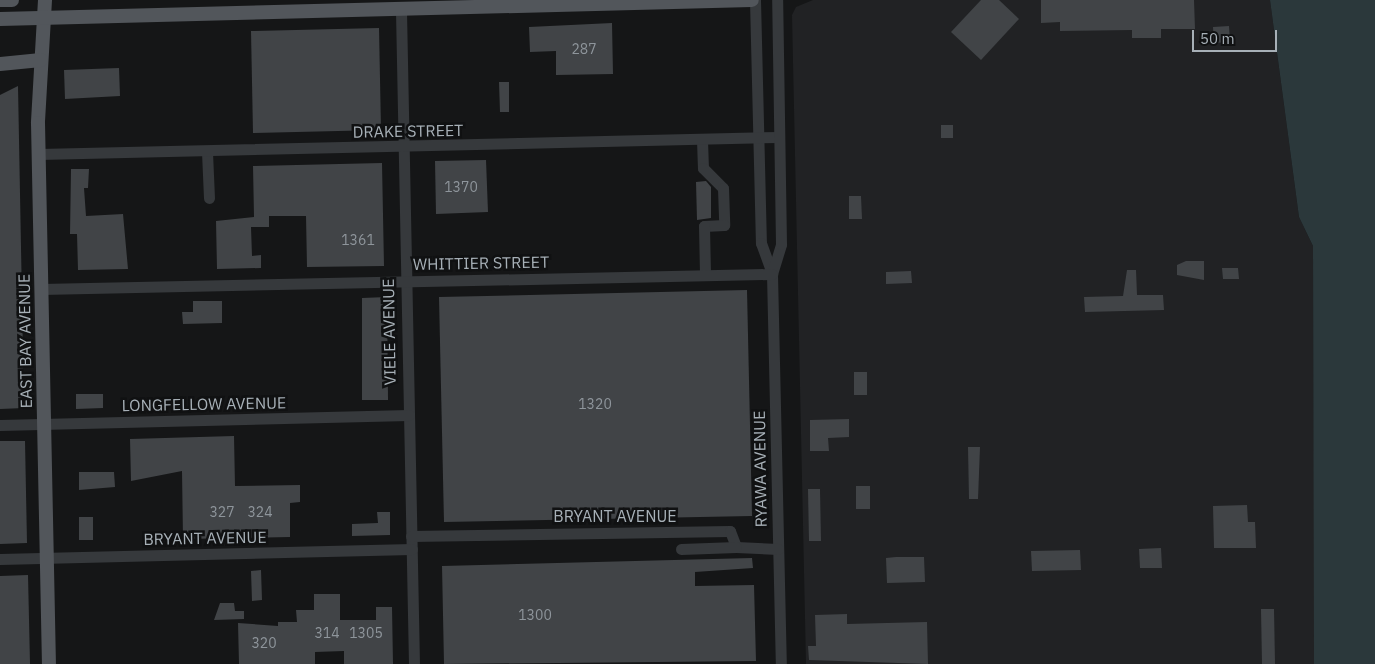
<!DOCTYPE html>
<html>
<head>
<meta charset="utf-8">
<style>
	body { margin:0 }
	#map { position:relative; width:1375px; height:664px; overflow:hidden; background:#151617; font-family:"IBM Plex Sans",sans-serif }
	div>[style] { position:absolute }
	.built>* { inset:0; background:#212224 }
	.water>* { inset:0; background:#2b383b }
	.building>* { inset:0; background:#414447 }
	.minor>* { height:11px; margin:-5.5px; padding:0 5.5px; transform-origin:5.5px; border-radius:5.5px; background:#36393c }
	.major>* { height:14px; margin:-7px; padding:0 7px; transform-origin:7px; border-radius:7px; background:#52565b }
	span { translate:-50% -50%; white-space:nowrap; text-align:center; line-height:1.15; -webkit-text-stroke:5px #101112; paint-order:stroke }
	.number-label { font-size:14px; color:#8e959b }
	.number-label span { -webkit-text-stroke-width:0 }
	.street-label { font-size:16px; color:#a7b0b7 }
	.scale { position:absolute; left:1192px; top:30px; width:85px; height:22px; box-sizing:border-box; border:2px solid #a7b0b7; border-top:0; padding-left:6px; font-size:15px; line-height:18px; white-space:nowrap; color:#a7b0b7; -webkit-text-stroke:4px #101112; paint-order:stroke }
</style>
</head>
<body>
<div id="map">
	<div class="built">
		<div style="clip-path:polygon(813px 0,1270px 0,1299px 217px,1313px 246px,1315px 664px,806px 664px,792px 15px,796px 7px)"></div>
	</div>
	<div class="water">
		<div style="clip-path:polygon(1270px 0,1375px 0,1375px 664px,1314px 664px,1313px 246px,1299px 217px)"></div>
	</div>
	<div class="building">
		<div style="clip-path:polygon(981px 0,999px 0,1019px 19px,981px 60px,951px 32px)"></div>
		<div style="clip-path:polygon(1041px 0,1194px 0,1195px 29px,1161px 29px,1161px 38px,1132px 38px,1132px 30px,1060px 31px,1060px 22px,1041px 23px)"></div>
		<div style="clip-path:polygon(612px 23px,613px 74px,556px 75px,556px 51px,530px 52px,529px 27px)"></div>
		<div style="clip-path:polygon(1229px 26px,1230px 42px,1214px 43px,1213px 27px)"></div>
		<div style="clip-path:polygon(379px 28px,381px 130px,253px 133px,251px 31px)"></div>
		<div style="clip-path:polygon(119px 68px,120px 96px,65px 99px,64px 70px)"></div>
		<div style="clip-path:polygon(499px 82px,509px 82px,509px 112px,500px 112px)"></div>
		<div style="clip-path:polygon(18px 86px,24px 408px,0 409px,0 95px)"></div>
		<div style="clip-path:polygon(941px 125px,953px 125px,953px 138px,941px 138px)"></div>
		<div style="clip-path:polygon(486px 160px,488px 212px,436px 214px,435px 161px)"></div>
		<div style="clip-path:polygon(382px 163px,384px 266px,307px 267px,306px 216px,269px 216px,269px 227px,251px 227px,252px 256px,261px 255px,261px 268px,217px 269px,216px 221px,254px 217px,253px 166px)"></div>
		<div style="clip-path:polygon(71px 169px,89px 169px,88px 188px,84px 188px,86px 216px,123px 214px,128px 269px,78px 270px,77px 234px,70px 234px)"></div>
		<div style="clip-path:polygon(706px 181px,711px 187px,711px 218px,697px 220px,696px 182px)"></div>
		<div style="clip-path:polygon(849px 196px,861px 196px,862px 219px,849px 219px)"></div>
		<div style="clip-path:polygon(1186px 261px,1204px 261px,1204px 280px,1177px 275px,1177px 265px)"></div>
		<div style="clip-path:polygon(1222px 268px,1238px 268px,1239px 279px,1223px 279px)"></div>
		<div style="clip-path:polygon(1127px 270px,1136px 270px,1137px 295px,1163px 295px,1164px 310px,1085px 312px,1084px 297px,1123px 296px)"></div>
		<div style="clip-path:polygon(911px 271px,912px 283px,886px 284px,886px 272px)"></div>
		<div style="clip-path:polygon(747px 290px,752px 516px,444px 522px,439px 297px)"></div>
		<div style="clip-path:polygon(387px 297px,388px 400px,362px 400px,362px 298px)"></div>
		<div style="clip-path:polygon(193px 301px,222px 301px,222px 323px,183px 324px,182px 312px,193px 312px)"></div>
		<div style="clip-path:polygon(854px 372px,867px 372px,867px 395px,854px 395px)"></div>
		<div style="clip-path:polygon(76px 394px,103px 394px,103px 408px,76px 409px)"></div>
		<div style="clip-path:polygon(849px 419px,849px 437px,828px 438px,829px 451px,810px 451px,810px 420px)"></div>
		<div style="clip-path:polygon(234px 436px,235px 486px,300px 485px,300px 502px,290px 503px,290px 537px,183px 539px,182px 471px,131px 481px,130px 439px)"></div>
		<div style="clip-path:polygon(0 441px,25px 441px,27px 543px,0 544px)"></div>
		<div style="clip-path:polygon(968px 447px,980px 447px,978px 499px,969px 499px)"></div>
		<div style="clip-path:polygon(79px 472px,114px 472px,115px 487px,79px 490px)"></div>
		<div style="clip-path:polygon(856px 486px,870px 486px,870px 509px,856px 509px)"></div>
		<div style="clip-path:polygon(808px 489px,820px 489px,821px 541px,809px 541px)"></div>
		<div style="clip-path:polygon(1247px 505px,1248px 522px,1255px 522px,1256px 548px,1214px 548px,1213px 506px)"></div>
		<div style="clip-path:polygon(377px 512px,390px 512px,390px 535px,352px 536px,352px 524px,378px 523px)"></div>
		<div style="clip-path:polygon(79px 517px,93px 517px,93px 540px,79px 540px)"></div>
		<div style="clip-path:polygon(1161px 548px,1162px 568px,1140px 568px,1139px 549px)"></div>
		<div style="clip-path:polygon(1080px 550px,1081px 570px,1032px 571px,1031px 551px)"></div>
		<div style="clip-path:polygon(896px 557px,924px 557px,925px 582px,887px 583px,886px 558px)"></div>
		<div style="clip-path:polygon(752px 558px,753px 568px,695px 572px,695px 586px,754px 585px,756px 661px,444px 664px,442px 566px)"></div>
		<div style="clip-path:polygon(261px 570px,262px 600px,252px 601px,251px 571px)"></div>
		<div style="clip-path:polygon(28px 575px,30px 664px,0 664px,0 576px)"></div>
		<div style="clip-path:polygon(314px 594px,340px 594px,340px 620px,376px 620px,376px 607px,392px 607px,393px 664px,344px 664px,344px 651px,315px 652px,315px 664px,239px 664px,238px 623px,278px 626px,278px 622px,297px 622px,296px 610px,314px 610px)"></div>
		<div style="clip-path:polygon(220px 603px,234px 603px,235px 611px,244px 611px,244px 619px,214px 620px)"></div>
		<div style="clip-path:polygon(1261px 609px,1274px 609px,1275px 664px,1262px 664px)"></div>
		<div style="clip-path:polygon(847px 614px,847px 624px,927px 622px,928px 664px,809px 660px,808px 646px,816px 646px,815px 615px)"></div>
	</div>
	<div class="minor">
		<div style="left:755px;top:0;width:243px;rotate:88.6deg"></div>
		<div style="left:761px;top:243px;width:33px;rotate:70deg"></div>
		<div style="left:772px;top:274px;width:390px;rotate:88.7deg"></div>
		<div style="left:401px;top:11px;width:653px;rotate:88.86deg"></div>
		<div style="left:702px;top:140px;width:28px;rotate:88deg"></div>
		<div style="left:703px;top:168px;width:28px;rotate:45deg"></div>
		<div style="left:723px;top:188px;width:37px;rotate:88deg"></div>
		<div style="left:724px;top:225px;width:20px;rotate:177deg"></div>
		<div style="left:704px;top:226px;width:48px;rotate:88.8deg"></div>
		<div style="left:207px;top:152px;width:46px;rotate:87.5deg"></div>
		<div style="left:39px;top:154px;width:740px;rotate:-1.32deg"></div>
		<div style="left:772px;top:274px;width:31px;rotate:-73deg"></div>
		<div style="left:781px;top:244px;width:244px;rotate:-90.9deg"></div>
		<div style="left:41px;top:289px;width:731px;rotate:-1.18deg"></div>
		<div style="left:0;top:425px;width:409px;rotate:-1.4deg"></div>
		<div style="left:411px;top:536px;width:319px;rotate:-0.9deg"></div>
		<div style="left:730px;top:531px;width:17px;rotate:69deg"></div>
		<div style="left:736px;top:547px;width:42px;rotate:2.7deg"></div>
		<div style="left:681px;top:549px;width:55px;rotate:-2.1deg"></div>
		<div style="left:0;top:559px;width:412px;rotate:-1.4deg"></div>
	</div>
	<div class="major">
		<div style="left:0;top:0;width:12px"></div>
		<div style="left:45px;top:0;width:123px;rotate:93.3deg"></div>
		<div style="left:38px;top:123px;width:541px;rotate:88.84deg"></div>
		<div style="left:0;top:19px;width:752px;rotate:-1.45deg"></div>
		<div style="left:0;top:64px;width:41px;rotate:-5.6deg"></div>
	</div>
	<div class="number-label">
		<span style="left:584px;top:49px">287</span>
		<span style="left:461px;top:187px">1370</span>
		<span style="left:358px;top:240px">1361</span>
		<span style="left:595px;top:404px">1320</span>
		<span style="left:222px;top:512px">327</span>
		<span style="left:260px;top:512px">324</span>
		<span style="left:535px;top:615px">1300</span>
		<span style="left:327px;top:633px">314</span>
		<span style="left:366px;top:633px">1305</span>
		<span style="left:264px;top:643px">320</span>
	</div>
	<div class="street-label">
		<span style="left:408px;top:131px;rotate:-1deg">DRAKE STREET</span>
		<span style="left:481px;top:263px;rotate:-1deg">WHITTIER STREET</span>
		<span style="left:389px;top:332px;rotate:-91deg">VIELE AVENUE</span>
		<span style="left:25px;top:341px;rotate:-91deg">EAST BAY AVENUE</span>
		<span style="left:204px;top:404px;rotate:-1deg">LONGFELLOW AVENUE</span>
		<span style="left:760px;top:469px;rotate:-91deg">RYAWA AVENUE</span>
		<span style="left:615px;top:516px">BRYANT AVENUE</span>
		<span style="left:205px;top:538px;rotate:-1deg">BRYANT AVENUE</span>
	</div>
	<div class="scale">50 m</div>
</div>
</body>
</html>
